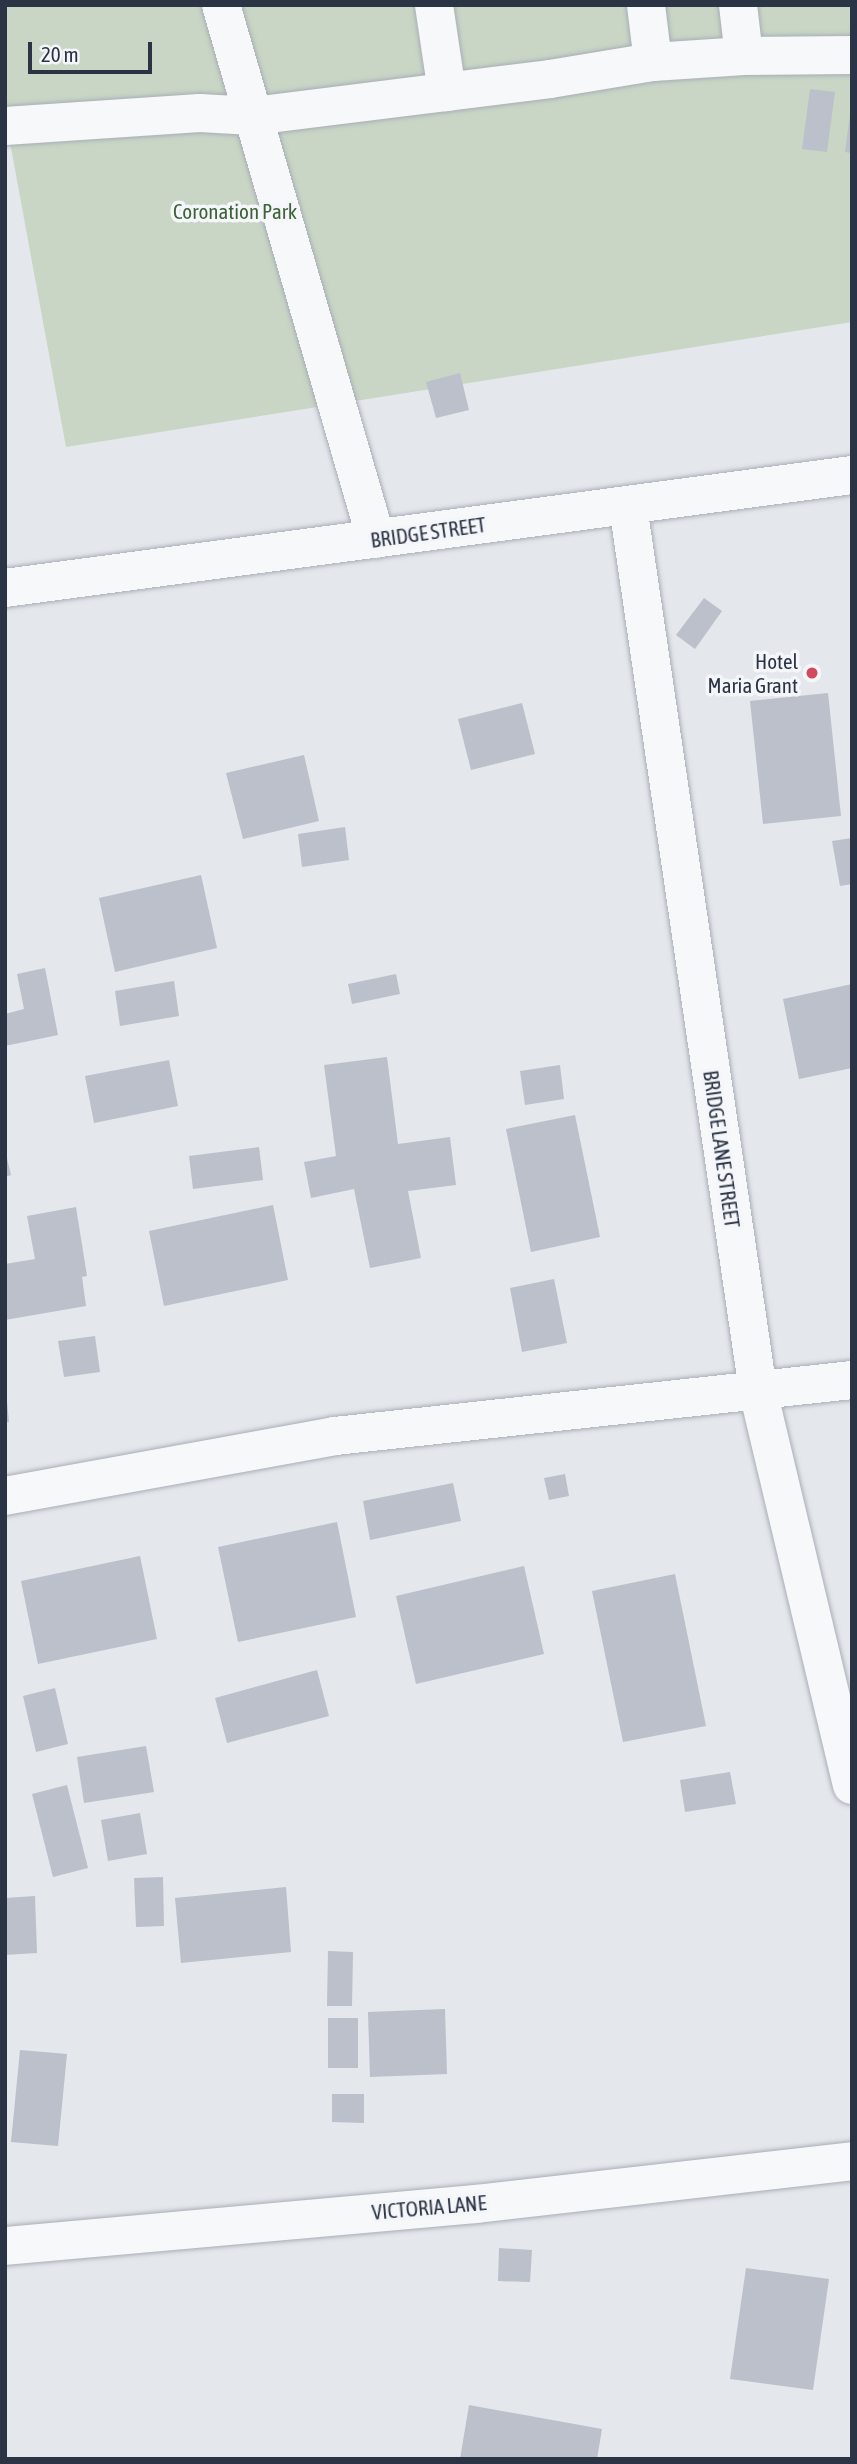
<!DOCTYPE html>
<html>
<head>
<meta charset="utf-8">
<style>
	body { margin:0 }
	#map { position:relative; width:857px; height:2464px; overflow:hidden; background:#e4e7ec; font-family:"Asap Condensed",sans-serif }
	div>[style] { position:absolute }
	.green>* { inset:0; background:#c9d6c5 }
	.building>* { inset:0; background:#bbc0ca }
	.roads { filter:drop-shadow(0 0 2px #a9aeb7) drop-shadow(0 0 2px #a9aeb7) }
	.minor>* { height:38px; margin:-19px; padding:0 19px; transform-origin:19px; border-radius:19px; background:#f7f8fa }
	.dots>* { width:19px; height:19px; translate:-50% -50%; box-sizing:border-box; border:4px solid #f4f6f9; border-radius:50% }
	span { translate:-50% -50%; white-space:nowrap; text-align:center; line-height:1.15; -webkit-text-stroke:7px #f4f6f9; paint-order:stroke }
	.park-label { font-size:21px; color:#3f6138 }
	.street-label { font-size:21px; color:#2b3445 }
	.poi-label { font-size:21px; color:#2b3445 }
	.right { translate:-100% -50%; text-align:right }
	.frame { position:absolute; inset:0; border:7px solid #2b3445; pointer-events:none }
	.scale { position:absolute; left:28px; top:42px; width:124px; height:32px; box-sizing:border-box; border:4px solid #2b3445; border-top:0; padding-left:9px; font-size:21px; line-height:24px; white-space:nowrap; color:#2b3445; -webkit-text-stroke:5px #f4f6f9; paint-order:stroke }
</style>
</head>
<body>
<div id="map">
	<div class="green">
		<div style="clip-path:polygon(5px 5px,852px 5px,852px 322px,66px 447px,5px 115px)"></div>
	</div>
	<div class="building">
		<div style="clip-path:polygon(810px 89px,835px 92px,827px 152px,802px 149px)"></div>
		<div style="clip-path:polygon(850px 114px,852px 114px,852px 153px,845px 152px)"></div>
		<div style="clip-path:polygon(460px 373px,469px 410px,436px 418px,426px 382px)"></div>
		<div style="clip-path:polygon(704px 598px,722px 611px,695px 649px,676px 635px)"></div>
		<div style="clip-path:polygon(828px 693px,841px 816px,763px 824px,750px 701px)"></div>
		<div style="clip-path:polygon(522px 703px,535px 754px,471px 770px,458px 719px)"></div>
		<div style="clip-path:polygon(304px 755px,319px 821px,243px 839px,226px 773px)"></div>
		<div style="clip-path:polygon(345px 827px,349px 860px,302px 867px,298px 834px)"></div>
		<div style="clip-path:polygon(852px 838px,852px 884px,840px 886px,832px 841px)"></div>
		<div style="clip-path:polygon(201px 875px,217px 948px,115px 972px,99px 898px)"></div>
		<div style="clip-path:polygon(45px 968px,58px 1035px,5px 1046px,5px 1014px,24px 1009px,17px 974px)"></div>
		<div style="clip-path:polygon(396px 974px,400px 994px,352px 1004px,348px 984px)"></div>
		<div style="clip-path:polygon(174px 981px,179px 1016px,120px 1026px,115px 991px)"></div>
		<div style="clip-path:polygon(852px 984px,852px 1068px,799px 1079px,783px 999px)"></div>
		<div style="clip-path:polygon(387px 1057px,398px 1144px,450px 1137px,456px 1185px,408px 1191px,421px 1258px,370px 1268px,354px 1189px,311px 1198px,304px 1162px,336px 1156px,324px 1065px)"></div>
		<div style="clip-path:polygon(169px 1060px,178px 1106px,94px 1123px,85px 1076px)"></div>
		<div style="clip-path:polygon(560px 1065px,564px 1099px,525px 1105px,520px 1071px)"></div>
		<div style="clip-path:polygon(575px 1115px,600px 1237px,531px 1252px,506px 1129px)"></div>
		<div style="clip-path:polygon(259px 1147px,263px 1180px,193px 1189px,189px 1156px)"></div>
		<div style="clip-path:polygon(5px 1150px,11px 1175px,5px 1177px)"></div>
		<div style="clip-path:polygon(273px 1205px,288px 1280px,164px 1306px,149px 1231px)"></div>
		<div style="clip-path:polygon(76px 1207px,87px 1276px,82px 1277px,86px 1306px,5px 1320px,5px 1264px,35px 1259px,27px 1216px)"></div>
		<div style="clip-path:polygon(554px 1279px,567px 1343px,522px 1352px,510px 1288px)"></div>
		<div style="clip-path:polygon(95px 1336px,100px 1372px,64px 1377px,58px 1341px)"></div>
		<div style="clip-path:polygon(5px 1402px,7px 1402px,9px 1422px,5px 1422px)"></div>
		<div style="clip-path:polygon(565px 1474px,569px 1496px,549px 1500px,544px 1478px)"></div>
		<div style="clip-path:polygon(453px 1483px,461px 1521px,370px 1540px,363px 1501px)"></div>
		<div style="clip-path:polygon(337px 1522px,356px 1617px,238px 1642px,218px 1547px)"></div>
		<div style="clip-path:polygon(140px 1556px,157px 1639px,38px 1664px,21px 1581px)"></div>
		<div style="clip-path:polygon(524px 1566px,544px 1654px,416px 1684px,396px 1596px)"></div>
		<div style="clip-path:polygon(675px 1574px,706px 1726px,623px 1742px,592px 1591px)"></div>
		<div style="clip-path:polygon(317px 1670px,329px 1716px,227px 1743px,215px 1698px)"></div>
		<div style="clip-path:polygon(55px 1688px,68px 1744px,36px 1752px,23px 1696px)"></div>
		<div style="clip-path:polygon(146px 1746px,154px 1792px,84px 1803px,77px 1757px)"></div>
		<div style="clip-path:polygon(730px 1772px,736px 1804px,685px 1812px,680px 1780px)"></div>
		<div style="clip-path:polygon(67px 1785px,88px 1868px,53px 1877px,32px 1794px)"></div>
		<div style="clip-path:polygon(140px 1813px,147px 1854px,108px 1861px,101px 1820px)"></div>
		<div style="clip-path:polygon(163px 1877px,164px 1926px,136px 1927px,134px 1878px)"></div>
		<div style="clip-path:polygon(286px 1887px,291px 1952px,181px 1963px,175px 1898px)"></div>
		<div style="clip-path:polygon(35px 1896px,37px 1953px,5px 1955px,5px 1898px)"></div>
		<div style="clip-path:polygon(328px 1951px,353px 1952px,352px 2006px,327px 2006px)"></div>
		<div style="clip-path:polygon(445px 2009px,447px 2074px,370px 2077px,368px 2012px)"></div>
		<div style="clip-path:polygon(328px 2018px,358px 2018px,358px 2068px,328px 2068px)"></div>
		<div style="clip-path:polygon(20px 2050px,67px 2054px,58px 2146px,11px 2142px)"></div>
		<div style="clip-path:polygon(332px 2094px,364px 2094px,364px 2123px,332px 2122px)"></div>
		<div style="clip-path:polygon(499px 2248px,532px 2250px,530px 2282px,498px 2281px)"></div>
		<div style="clip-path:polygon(746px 2268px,829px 2279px,813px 2390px,730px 2379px)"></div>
		<div style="clip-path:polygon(469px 2405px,602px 2429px,597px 2459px,460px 2459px)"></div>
	</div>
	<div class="roads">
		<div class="minor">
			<div style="left:221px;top:5px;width:556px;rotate:73.81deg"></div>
			<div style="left:434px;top:5px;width:88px;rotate:81.5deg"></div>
			<div style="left:646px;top:5px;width:57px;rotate:83deg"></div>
			<div style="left:738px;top:5px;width:51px;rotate:83.3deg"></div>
			<div style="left:5px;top:126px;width:195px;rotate:-3.8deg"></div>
			<div style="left:200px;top:113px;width:53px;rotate:3.2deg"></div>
			<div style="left:253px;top:116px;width:299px;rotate:-7.1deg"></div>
			<div style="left:550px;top:79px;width:104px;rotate:-9.4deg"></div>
			<div style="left:653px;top:62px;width:91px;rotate:-3.8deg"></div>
			<div style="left:744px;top:56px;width:108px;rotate:-0.5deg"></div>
			<div style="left:628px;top:506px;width:894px;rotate:81.64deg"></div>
			<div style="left:758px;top:1391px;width:405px;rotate:76.6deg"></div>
			<div style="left:5px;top:588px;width:855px;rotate:-7.6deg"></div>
			<div style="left:5px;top:1496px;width:335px;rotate:-10.3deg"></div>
			<div style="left:335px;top:1436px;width:520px;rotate:-6.18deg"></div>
			<div style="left:5px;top:2246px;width:473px;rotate:-5.1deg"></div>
			<div style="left:476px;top:2204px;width:378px;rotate:-6.5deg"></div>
		</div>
	</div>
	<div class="dots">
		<div style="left:812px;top:673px;background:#d1495b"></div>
	</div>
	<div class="park-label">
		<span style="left:235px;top:211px">Coronation Park</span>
	</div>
	<div class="street-label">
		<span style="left:428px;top:532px;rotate:-8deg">BRIDGE STREET</span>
		<span style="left:722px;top:1149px;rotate:82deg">BRIDGE LANE STREET</span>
		<span style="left:429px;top:2207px;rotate:-5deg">VICTORIA LANE</span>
	</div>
	<div class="poi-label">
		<span class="right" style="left:798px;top:673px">Hotel<br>Maria Grant</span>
	</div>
	<div class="frame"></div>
	<div class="scale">20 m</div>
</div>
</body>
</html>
